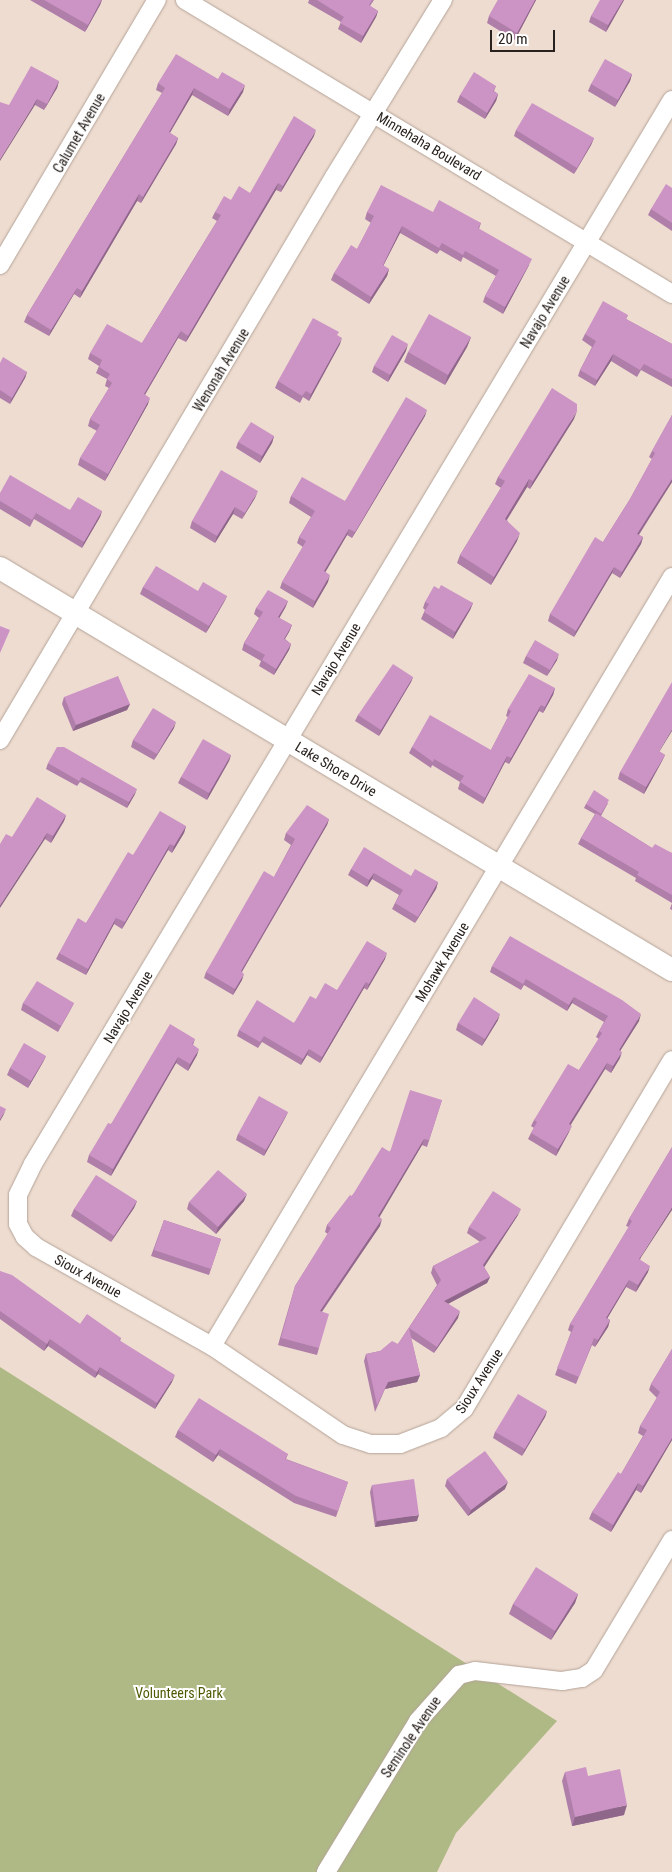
<!DOCTYPE html>
<html>
<head>
<meta charset="utf-8">
<style>
	body { margin:0 }
	#map { position:relative; width:672px; height:1872px; overflow:hidden; background:#eedcd0; font-family:"Roboto Condensed",sans-serif }
	div>[style] { position:absolute }
	.green>* { inset:0; background:#afb986 }
	.roads { filter:drop-shadow(0 0 1px #b4a398) drop-shadow(0 0 1px #b4a398) }
	.minor>* { height:18px; margin:-9px; padding:0 9px; transform-origin:9px; border-radius:9px; background:#fff }
	.tertiary>* { height:22px; margin:-11px; padding:0 11px; transform-origin:11px; border-radius:11px; background:#fff }
	.wall>* { inset:0; background:#af7ea9 }
	.shaded-wall>* { inset:0; background:#8f678a }
	.building>* { inset:0; background:#cc93c5 }
	span { translate:-50% -50%; white-space:nowrap; text-align:center; line-height:1.15; -webkit-text-stroke:4px #fff; paint-order:stroke }
	.street-label { font-size:14px; color:#28211d }
	.park-label { font-size:14px; color:#505a04 }
	.scale { position:absolute; left:490px; top:30px; width:65px; height:22px; box-sizing:border-box; border:2px solid #28211d; border-top:0; padding-left:6px; font-size:15px; line-height:18px; white-space:nowrap; color:#28211d; -webkit-text-stroke:4px #fff; paint-order:stroke }
</style>
</head>
<body>
<div id="map">
	<div class="green">
		<div style="clip-path:polygon(0 1367px,557px 1721px,456px 1833px,437px 1872px,0 1872px)"></div>
	</div>
	<div class="roads">
		<div class="minor">
			<div style="left:185px;top:0;width:569px;rotate:31.12deg"></div>
			<div style="left:672px;top:100px;width:1241px;rotate:120.99deg"></div>
			<div style="left:33px;top:1164px;width:34px;rotate:116deg"></div>
			<div style="left:18px;top:1195px;width:29px;rotate:90deg"></div>
			<div style="left:18px;top:1224px;width:15px;rotate:62deg"></div>
			<div style="left:25px;top:1237px;width:15px;rotate:42deg"></div>
			<div style="left:36px;top:1247px;width:202px;rotate:29.4deg"></div>
			<div style="left:212px;top:1346px;width:158px;rotate:34.2deg"></div>
			<div style="left:343px;top:1435px;width:29px;rotate:18deg"></div>
			<div style="left:371px;top:1444px;width:29px"></div>
			<div style="left:400px;top:1444px;width:44px;rotate:-21.3deg"></div>
			<div style="left:441px;top:1428px;width:30px;rotate:-40deg"></div>
			<div style="left:464px;top:1409px;width:406px;rotate:-59.2deg"></div>
			<div style="left:0;top:265px;width:308px;rotate:-59.4deg"></div>
			<div style="left:0;top:740px;width:655px;rotate:-59.32deg"></div>
			<div style="left:334px;top:177px;width:208px;rotate:-58.4deg"></div>
			<div style="left:212px;top:1346px;width:896px;rotate:-59.11deg"></div>
			<div style="left:326px;top:1872px;width:177px;rotate:-58.6deg"></div>
			<div style="left:418px;top:1721px;width:62px;rotate:-48.3deg"></div>
			<div style="left:459px;top:1675px;width:16px;rotate:-14deg"></div>
			<div style="left:475px;top:1671px;width:88px;rotate:6.6deg"></div>
			<div style="left:562px;top:1681px;width:20px;rotate:-9deg"></div>
			<div style="left:582px;top:1678px;width:14px;rotate:-34deg"></div>
			<div style="left:594px;top:1670px;width:152px;rotate:-59deg"></div>
		</div>
		<div class="tertiary">
			<div style="left:0;top:568px;width:783px;rotate:30.89deg"></div>
		</div>
	</div>
	<div class="wall">
		<div style="clip-path:polygon(30px 0,102px 0,100px 5px,85px 32px)"></div>
		<div style="clip-path:polygon(309px 0,374px 0,370px 6px,378px 11px,376px 17px,361px 43px,338px 29px,341px 22px,308px 3px)"></div>
		<div style="clip-path:polygon(498px 0,536px 0,515px 40px,487px 23px,489px 16px)"></div>
		<div style="clip-path:polygon(624px 0,606px 32px,589px 22px,591px 16px)"></div>
		<div style="clip-path:polygon(632px 74px,630px 81px,615px 107px,588px 91px,591px 84px)"></div>
		<div style="clip-path:polygon(218px 79px,243px 92px,228px 116px,192px 95px,170px 133px,178px 138px,176px 144px,141px 203px,137px 201px,80px 298px,74px 294px,49px 336px,24px 322px,27px 315px,162px 93px,156px 90px,158px 83px)"></div>
		<div style="clip-path:polygon(59px 81px,57px 88px,44px 110px,35px 105px,9px 105px)"></div>
		<div style="clip-path:polygon(496px 86px,494px 91px,498px 94px,496px 101px,485px 119px,457px 102px,460px 95px)"></div>
		<div style="clip-path:polygon(516px 130px,594px 138px,591px 145px,574px 174px,514px 136px)"></div>
		<div style="clip-path:polygon(314px 136px,281px 192px,276px 190px,186px 342px,178px 338px,145px 395px,148px 404px,105px 481px,78px 465px,80px 458px,97px 431px,88px 426px,90px 419px,109px 388px,105px 386px,107px 379px,96px 373px,99px 366px,88px 359px,90px 353px,142px 343px,217px 221px,212px 218px,215px 212px,231px 200px,250px 193px)"></div>
		<div style="clip-path:polygon(672px 188px,672px 231px,648px 215px,651px 209px)"></div>
		<div style="clip-path:polygon(367px 212px,433px 212px,481px 223px,479px 229px,529px 265px,503px 314px,483px 302px,485px 296px,496px 276px,463px 257px,461px 262px,440px 250px,437px 254px,400px 233px,383px 266px,389px 269px,387px 276px,369px 304px,331px 280px,334px 273px,357px 249px,371px 223px,365px 219px)"></div>
		<div style="clip-path:polygon(628px 315px,626px 319px,672px 344px,672px 387px,641px 370px,637px 377px,611px 361px,595px 386px,578px 376px,580px 370px,592px 347px,582px 340px,585px 334px)"></div>
		<div style="clip-path:polygon(338px 336px,340px 344px,309px 401px,303px 397px,300px 403px,275px 388px,278px 381px)"></div>
		<div style="clip-path:polygon(471px 337px,467px 347px,445px 385px,404px 362px,408px 352px)"></div>
		<div style="clip-path:polygon(406px 351px,388px 382px,372px 372px,374px 366px)"></div>
		<div style="clip-path:polygon(0 363px,27px 372px,25px 378px,10px 404px,0 398px)"></div>
		<div style="clip-path:polygon(672px 415px,672px 482px,639px 535px,643px 537px,641px 544px,620px 578px,612px 573px,574px 637px,548px 621px,550px 614px,603px 542px,630px 499px,652px 459px,649px 457px,652px 451px)"></div>
		<div style="clip-path:polygon(425px 416px,352px 538px,347px 535px,325px 572px,328px 582px,313px 608px,280px 588px,282px 582px,303px 547px,297px 543px,299px 537px,311px 517px,289px 503px,291px 496px,345px 501px)"></div>
		<div style="clip-path:polygon(574px 419px,530px 489px,527px 487px,507px 520px,517px 541px,491px 585px,457px 563px,460px 555px,501px 488px,495px 484px,498px 477px)"></div>
		<div style="clip-path:polygon(274px 436px,272px 443px,260px 463px,236px 448px,238px 442px)"></div>
		<div style="clip-path:polygon(0 493px,70px 510px,102px 511px,100px 517px,82px 548px,34px 519px,30px 527px,0 509px)"></div>
		<div style="clip-path:polygon(255px 498px,242px 519px,233px 514px,215px 543px,190px 528px,192px 521px)"></div>
		<div style="clip-path:polygon(143px 587px,198px 591px,227px 596px,224px 602px,206px 633px,140px 594px)"></div>
		<div style="clip-path:polygon(439px 589px,473px 603px,470px 610px,453px 639px,421px 619px,425px 610px,423px 608px,425px 602px)"></div>
		<div style="clip-path:polygon(288px 601px,285px 608px,279px 618px,292px 625px,289px 632px,285px 639px,291px 644px,289px 650px,274px 675px,259px 666px,261px 661px,242px 650px,244px 643px,259px 618px,254px 614px,256px 608px)"></div>
		<div style="clip-path:polygon(526px 656px,557px 660px,547px 676px,523px 663px)"></div>
		<div style="clip-path:polygon(413px 677px,411px 682px,379px 736px,355px 721px,358px 715px)"></div>
		<div style="clip-path:polygon(555px 688px,553px 695px,543px 713px,539px 711px,509px 764px,505px 762px,483px 804px,458px 789px,460px 782px,432px 765px,431px 768px,409px 753px,412px 747px,491px 750px,508px 717px,506px 716px,508px 709px)"></div>
		<div style="clip-path:polygon(64px 697px,130px 704px,127px 710px,73px 731px,62px 704px)"></div>
		<div style="clip-path:polygon(174px 728px,154px 760px,131px 747px,133px 740px)"></div>
		<div style="clip-path:polygon(660px 752px,665px 755px,662px 761px,644px 794px,618px 779px,620px 772px)"></div>
		<div style="clip-path:polygon(231px 755px,229px 761px,207px 800px,178px 783px,181px 777px)"></div>
		<div style="clip-path:polygon(48px 763px,135px 794px,127px 808px,80px 782px,77px 786px,46px 769px)"></div>
		<div style="clip-path:polygon(608px 803px,601px 816px,652px 848px,672px 853px,672px 910px,670px 909px,672px 903px,635px 881px,636px 878px,578px 844px,581px 838px,595px 814px,584px 808px,586px 804px)"></div>
		<div style="clip-path:polygon(66px 815px,64px 821px,51px 843px,45px 839px,12px 837px)"></div>
		<div style="clip-path:polygon(329px 819px,327px 825px,242px 972px,242px 980px,233px 995px,204px 978px,206px 972px,274px 877px,291px 845px,284px 840px,286px 833px)"></div>
		<div style="clip-path:polygon(186px 826px,184px 833px,172px 853px,168px 850px,122px 929px,114px 924px,86px 975px,56px 959px,59px 953px,86px 923px,133px 855px)"></div>
		<div style="clip-path:polygon(351px 869px,411px 876px,438px 882px,436px 889px,415px 923px,392px 909px,399px 895px,372px 879px,367px 887px,348px 875px)"></div>
		<div style="clip-path:polygon(385px 959px,367px 990px,364px 988px,320px 1063px,307px 1055px,301px 1065px,262px 1042px,258px 1048px,237px 1036px,239px 1030px,294px 1023px,316px 999px,337px 990px)"></div>
		<div style="clip-path:polygon(492px 966px,639px 1021px,620px 1051px,620px 1058px,611px 1073px,605px 1069px,570px 1125px,569px 1132px,556px 1156px,528px 1139px,531px 1133px,534px 1128px,531px 1126px,534px 1120px,579px 1070px,599px 1039px,596px 1037px,599px 1031px,604px 1022px,572px 1003px,567px 1011px,524px 985px,521px 990px,490px 972px)"></div>
		<div style="clip-path:polygon(23px 1003px,74px 1003px,71px 1009px,58px 1032px,21px 1010px)"></div>
		<div style="clip-path:polygon(498px 1020px,482px 1046px,456px 1030px,458px 1023px)"></div>
		<div style="clip-path:polygon(195px 1039px,193px 1045px,197px 1055px,188px 1071px,176px 1063px,111px 1176px,87px 1162px,89px 1155px,111px 1124px)"></div>
		<div style="clip-path:polygon(46px 1056px,43px 1062px,28px 1088px,7px 1075px,10px 1068px)"></div>
		<div style="clip-path:polygon(442px 1100px,427px 1147px,422px 1145px,379px 1217px,380px 1226px,322px 1312px,319px 1348px,317px 1355px,278px 1345px,295px 1286px,328px 1234px,325px 1232px,327px 1225px,390px 1151px)"></div>
		<div style="clip-path:polygon(288px 1112px,285px 1118px,264px 1156px,236px 1140px,238px 1134px)"></div>
		<div style="clip-path:polygon(672px 1147px,640px 1260px,648px 1272px,636px 1292px,626px 1287px,607px 1318px,610px 1320px,608px 1327px,595px 1347px,592px 1345px,576px 1384px,555px 1375px,571px 1332px,568px 1330px,570px 1324px,629px 1227px,626px 1226px,629px 1219px)"></div>
		<div style="clip-path:polygon(137px 1201px,134px 1208px,111px 1242px,71px 1216px,74px 1209px)"></div>
		<div style="clip-path:polygon(244px 1201px,216px 1234px,187px 1209px,189px 1202px)"></div>
		<div style="clip-path:polygon(518px 1215px,484px 1267px,490px 1277px,487px 1283px,448px 1304px,458px 1318px,434px 1353px,411px 1338px,420px 1375px,417px 1382px,385px 1389px,375px 1412px,364px 1361px,366px 1354px,380px 1351px,398px 1344px,437px 1285px,431px 1273px,433px 1266px,480px 1242px,467px 1233px,469px 1227px)"></div>
		<div style="clip-path:polygon(164px 1220px,221px 1239px,209px 1275px,151px 1256px)"></div>
		<div style="clip-path:polygon(0 1271px,80px 1324px,121px 1338px,120px 1341px,172px 1382px,155px 1409px,98px 1374px,95px 1378px,48px 1346px,44px 1351px,0 1319px)"></div>
		<div style="clip-path:polygon(672px 1349px,672px 1440px,641px 1493px,636px 1490px,611px 1532px,589px 1519px,592px 1512px,621px 1474px,643px 1436px,638px 1433px,640px 1426px,657px 1398px,649px 1390px,651px 1384px)"></div>
		<div style="clip-path:polygon(547px 1411px,545px 1417px,522px 1456px,493px 1438px,495px 1432px)"></div>
		<div style="clip-path:polygon(178px 1430px,288px 1454px,286px 1459px,348px 1482px,336px 1517px,294px 1503px,218px 1455px,213px 1462px,175px 1437px)"></div>
		<div style="clip-path:polygon(447px 1479px,505px 1489px,468px 1516px,445px 1486px)"></div>
		<div style="clip-path:polygon(372px 1485px,417px 1521px,375px 1527px,370px 1492px)"></div>
		<div style="clip-path:polygon(578px 1594px,575px 1603px,551px 1640px,509px 1614px,513px 1604px)"></div>
		<div style="clip-path:polygon(565px 1772px,588px 1776px,624px 1815px,572px 1826px,562px 1781px)"></div>
	</div>
	<div class="shaded-wall">
		<div style="clip-path:polygon(102px 0,100px 5px,85px 32px,88px 25px)"></div>
		<div style="clip-path:polygon(535px 0,536px 0,515px 40px,517px 33px)"></div>
		<div style="clip-path:polygon(623px 0,624px 0,606px 32px,608px 25px)"></div>
		<div style="clip-path:polygon(378px 11px,376px 17px,361px 43px,363px 36px)"></div>
		<div style="clip-path:polygon(632px 74px,630px 81px,615px 107px,618px 100px)"></div>
		<div style="clip-path:polygon(59px 81px,57px 88px,44px 110px,47px 104px)"></div>
		<div style="clip-path:polygon(245px 85px,243px 92px,228px 116px,230px 109px)"></div>
		<div style="clip-path:polygon(194px 88px,192px 95px,166px 139px,169px 132px)"></div>
		<div style="clip-path:polygon(498px 94px,496px 101px,485px 119px,487px 113px)"></div>
		<div style="clip-path:polygon(37px 99px,35px 105px,0 161px,0 159px)"></div>
		<div style="clip-path:polygon(316px 130px,314px 136px,281px 192px,283px 186px)"></div>
		<div style="clip-path:polygon(178px 138px,176px 144px,141px 203px,143px 197px)"></div>
		<div style="clip-path:polygon(594px 138px,591px 145px,574px 174px,577px 168px)"></div>
		<div style="clip-path:polygon(278px 183px,276px 190px,186px 342px,188px 336px)"></div>
		<div style="clip-path:polygon(139px 194px,137px 201px,80px 298px,82px 291px)"></div>
		<div style="clip-path:polygon(402px 226px,400px 233px,380px 272px,383px 265px)"></div>
		<div style="clip-path:polygon(532px 259px,529px 265px,503px 314px,505px 307px)"></div>
		<div style="clip-path:polygon(389px 269px,387px 276px,369px 304px,371px 297px)"></div>
		<div style="clip-path:polygon(77px 288px,74px 294px,49px 336px,51px 330px)"></div>
		<div style="clip-path:polygon(181px 331px,178px 338px,141px 401px,144px 394px)"></div>
		<div style="clip-path:polygon(471px 337px,467px 347px,445px 385px,448px 375px)"></div>
		<div style="clip-path:polygon(342px 338px,340px 344px,309px 401px,311px 394px)"></div>
		<div style="clip-path:polygon(408px 344px,406px 351px,388px 382px,390px 375px)"></div>
		<div style="clip-path:polygon(613px 354px,611px 361px,595px 386px,597px 380px)"></div>
		<div style="clip-path:polygon(27px 372px,25px 378px,10px 404px,12px 398px)"></div>
		<div style="clip-path:polygon(150px 398px,148px 404px,105px 481px,108px 474px)"></div>
		<div style="clip-path:polygon(427px 410px,425px 416px,352px 538px,355px 532px)"></div>
		<div style="clip-path:polygon(577px 411px,574px 419px,530px 489px,533px 481px)"></div>
		<div style="clip-path:polygon(274px 436px,272px 443px,260px 463px,262px 456px)"></div>
		<div style="clip-path:polygon(529px 479px,527px 487px,502px 527px,505px 519px)"></div>
		<div style="clip-path:polygon(672px 479px,672px 482px,635px 540px,637px 534px)"></div>
		<div style="clip-path:polygon(258px 491px,255px 498px,242px 519px,245px 513px)"></div>
		<div style="clip-path:polygon(235px 507px,233px 514px,215px 543px,217px 536px)"></div>
		<div style="clip-path:polygon(102px 511px,100px 517px,82px 548px,84px 542px)"></div>
		<div style="clip-path:polygon(349px 529px,347px 535px,322px 578px,324px 571px)"></div>
		<div style="clip-path:polygon(520px 533px,517px 541px,491px 585px,494px 577px)"></div>
		<div style="clip-path:polygon(643px 537px,641px 544px,620px 578px,622px 572px)"></div>
		<div style="clip-path:polygon(614px 567px,612px 573px,574px 637px,576px 631px)"></div>
		<div style="clip-path:polygon(330px 575px,328px 582px,313px 608px,315px 601px)"></div>
		<div style="clip-path:polygon(227px 596px,224px 602px,206px 633px,209px 626px)"></div>
		<div style="clip-path:polygon(288px 601px,285px 608px,276px 624px,278px 617px)"></div>
		<div style="clip-path:polygon(473px 603px,470px 610px,453px 639px,455px 632px)"></div>
		<div style="clip-path:polygon(292px 625px,289px 632px,281px 645px,284px 639px)"></div>
		<div style="clip-path:polygon(291px 644px,289px 650px,274px 675px,276px 669px)"></div>
		<div style="clip-path:polygon(559px 654px,557px 660px,547px 676px,550px 670px)"></div>
		<div style="clip-path:polygon(413px 677px,411px 682px,379px 736px,381px 730px)"></div>
		<div style="clip-path:polygon(555px 688px,553px 695px,543px 713px,545px 707px)"></div>
		<div style="clip-path:polygon(130px 704px,127px 710px,73px 731px,76px 725px)"></div>
		<div style="clip-path:polygon(541px 705px,539px 711px,509px 764px,511px 758px)"></div>
		<div style="clip-path:polygon(176px 722px,174px 728px,154px 760px,157px 754px)"></div>
		<div style="clip-path:polygon(672px 729px,672px 731px,656px 757px,659px 751px)"></div>
		<div style="clip-path:polygon(231px 755px,229px 761px,207px 800px,209px 793px)"></div>
		<div style="clip-path:polygon(665px 755px,662px 761px,644px 794px,646px 787px)"></div>
		<div style="clip-path:polygon(507px 756px,505px 762px,483px 804px,485px 798px)"></div>
		<div style="clip-path:polygon(137px 789px,135px 794px,127px 808px,129px 802px)"></div>
		<div style="clip-path:polygon(66px 815px,64px 821px,51px 843px,53px 836px)"></div>
		<div style="clip-path:polygon(329px 819px,327px 825px,238px 978px,241px 971px)"></div>
		<div style="clip-path:polygon(186px 826px,184px 833px,172px 853px,174px 846px)"></div>
		<div style="clip-path:polygon(47px 833px,45px 839px,0 908px,0 905px)"></div>
		<div style="clip-path:polygon(170px 844px,168px 850px,122px 929px,125px 922px)"></div>
		<div style="clip-path:polygon(374px 873px,372px 879px,367px 887px,369px 880px)"></div>
		<div style="clip-path:polygon(438px 882px,436px 889px,415px 923px,418px 917px)"></div>
		<div style="clip-path:polygon(116px 918px,114px 924px,86px 975px,88px 969px)"></div>
		<div style="clip-path:polygon(387px 953px,385px 959px,367px 990px,369px 984px)"></div>
		<div style="clip-path:polygon(244px 974px,242px 980px,233px 995px,235px 989px)"></div>
		<div style="clip-path:polygon(366px 982px,364px 988px,320px 1063px,322px 1057px)"></div>
		<div style="clip-path:polygon(574px 997px,572px 1003px,567px 1011px,569px 1005px)"></div>
		<div style="clip-path:polygon(500px 1014px,498px 1020px,482px 1046px,485px 1039px)"></div>
		<div style="clip-path:polygon(641px 1014px,639px 1021px,617px 1056px,619px 1050px)"></div>
		<div style="clip-path:polygon(199px 1049px,197px 1055px,188px 1071px,190px 1064px)"></div>
		<div style="clip-path:polygon(309px 1049px,307px 1055px,301px 1065px,303px 1059px)"></div>
		<div style="clip-path:polygon(622px 1052px,620px 1058px,611px 1073px,613px 1066px)"></div>
		<div style="clip-path:polygon(46px 1056px,43px 1062px,28px 1088px,31px 1081px)"></div>
		<div style="clip-path:polygon(178px 1057px,176px 1063px,111px 1176px,113px 1169px)"></div>
		<div style="clip-path:polygon(607px 1063px,605px 1069px,567px 1131px,569px 1124px)"></div>
		<div style="clip-path:polygon(6px 1109px,3px 1116px,0 1121px,0 1119px)"></div>
		<div style="clip-path:polygon(288px 1112px,285px 1118px,264px 1156px,266px 1150px)"></div>
		<div style="clip-path:polygon(572px 1126px,569px 1132px,556px 1156px,558px 1149px)"></div>
		<div style="clip-path:polygon(424px 1139px,422px 1145px,376px 1223px,378px 1216px)"></div>
		<div style="clip-path:polygon(247px 1194px,244px 1201px,216px 1234px,218px 1227px)"></div>
		<div style="clip-path:polygon(137px 1201px,134px 1208px,111px 1242px,114px 1236px)"></div>
		<div style="clip-path:polygon(672px 1207px,672px 1210px,636px 1265px,639px 1259px)"></div>
		<div style="clip-path:polygon(521px 1209px,518px 1215px,481px 1272px,483px 1265px)"></div>
		<div style="clip-path:polygon(382px 1219px,380px 1226px,317px 1318px,320px 1311px)"></div>
		<div style="clip-path:polygon(650px 1266px,648px 1272px,636px 1292px,638px 1285px)"></div>
		<div style="clip-path:polygon(490px 1277px,487px 1283px,442px 1307px,444px 1301px)"></div>
		<div style="clip-path:polygon(629px 1280px,626px 1287px,604px 1324px,606px 1318px)"></div>
		<div style="clip-path:polygon(460px 1311px,458px 1318px,434px 1353px,437px 1347px)"></div>
		<div style="clip-path:polygon(610px 1320px,608px 1327px,595px 1347px,598px 1340px)"></div>
		<div style="clip-path:polygon(50px 1339px,48px 1346px,44px 1351px,47px 1344px)"></div>
		<div style="clip-path:polygon(100px 1367px,98px 1374px,95px 1378px,97px 1372px)"></div>
		<div style="clip-path:polygon(175px 1375px,172px 1382px,155px 1409px,157px 1403px)"></div>
		<div style="clip-path:polygon(420px 1375px,417px 1382px,385px 1389px,375px 1412px,388px 1382px)"></div>
		<div style="clip-path:polygon(547px 1411px,545px 1417px,522px 1456px,525px 1449px)"></div>
		<div style="clip-path:polygon(672px 1438px,672px 1440px,641px 1493px,643px 1486px)"></div>
		<div style="clip-path:polygon(220px 1449px,218px 1455px,213px 1462px,216px 1455px)"></div>
		<div style="clip-path:polygon(508px 1482px,505px 1489px,468px 1516px,471px 1510px)"></div>
		<div style="clip-path:polygon(638px 1483px,636px 1490px,611px 1532px,613px 1525px)"></div>
		<div style="clip-path:polygon(419px 1515px,417px 1521px,375px 1527px,377px 1521px)"></div>
		<div style="clip-path:polygon(578px 1594px,575px 1603px,551px 1640px,555px 1631px)"></div>
		<div style="clip-path:polygon(627px 1805px,624px 1815px,572px 1826px,575px 1817px)"></div>
	</div>
	<div class="building">
		<div style="clip-path:polygon(44px 0,101px 0,88px 25px)"></div>
		<div style="clip-path:polygon(317px 0,372px 0,369px 5px,378px 11px,363px 36px,340px 23px,344px 17px)"></div>
		<div style="clip-path:polygon(498px 0,535px 0,517px 33px,489px 16px)"></div>
		<div style="clip-path:polygon(600px 0,623px 0,608px 25px,591px 16px)"></div>
		<div style="clip-path:polygon(176px 54px,218px 79px,222px 72px,245px 85px,230px 109px,194px 88px,169px 132px,178px 138px,143px 197px,139px 194px,82px 291px,77px 288px,51px 330px,27px 315px,165px 88px,158px 83px)"></div>
		<div style="clip-path:polygon(605px 59px,632px 74px,618px 100px,591px 84px)"></div>
		<div style="clip-path:polygon(31px 66px,59px 81px,47px 104px,37px 99px,0 159px,0 102px,9px 105px)"></div>
		<div style="clip-path:polygon(474px 72px,496px 86px,493px 91px,498px 94px,487px 113px,460px 95px)"></div>
		<div style="clip-path:polygon(532px 103px,594px 138px,577px 168px,516px 130px)"></div>
		<div style="clip-path:polygon(294px 116px,316px 130px,283px 186px,278px 183px,188px 336px,181px 331px,144px 394px,150px 398px,108px 474px,80px 458px,100px 425px,90px 419px,112px 383px,107px 379px,110px 374px,99px 367px,102px 360px,90px 353px,107px 324px,142px 343px,221px 215px,215px 212px,224px 196px,231px 200px,239px 186px,250px 193px)"></div>
		<div style="clip-path:polygon(666px 184px,672px 188px,672px 223px,651px 209px)"></div>
		<div style="clip-path:polygon(381px 185px,433px 212px,439px 200px,481px 223px,478px 228px,532px 259px,505px 307px,485px 296px,499px 270px,465px 251px,463px 255px,442px 243px,439px 248px,402px 226px,383px 265px,389px 269px,371px 297px,334px 273px,351px 245px,357px 249px,374px 216px,367px 212px)"></div>
		<div style="clip-path:polygon(603px 301px,628px 315px,626px 319px,672px 344px,672px 379px,644px 364px,640px 370px,613px 354px,597px 380px,580px 370px,596px 341px,585px 334px)"></div>
		<div style="clip-path:polygon(429px 314px,471px 337px,448px 375px,408px 352px)"></div>
		<div style="clip-path:polygon(313px 318px,339px 332px,337px 335px,342px 338px,311px 394px,306px 391px,302px 396px,278px 381px)"></div>
		<div style="clip-path:polygon(392px 335px,408px 344px,390px 375px,374px 366px)"></div>
		<div style="clip-path:polygon(3px 357px,27px 372px,12px 398px,0 390px,0 363px)"></div>
		<div style="clip-path:polygon(552px 388px,577px 404px,577px 411px,533px 481px,529px 479px,505px 519px,520px 533px,494px 577px,460px 555px,505px 481px,498px 477px)"></div>
		<div style="clip-path:polygon(406px 397px,427px 410px,355px 532px,349px 529px,324px 571px,330px 575px,315px 601px,282px 582px,306px 541px,299px 537px,315px 511px,291px 496px,302px 477px,345px 501px)"></div>
		<div style="clip-path:polygon(672px 415px,672px 479px,637px 534px,643px 537px,622px 572px,614px 567px,576px 631px,550px 614px,595px 537px,603px 542px,630px 499px,655px 453px,652px 451px)"></div>
		<div style="clip-path:polygon(251px 422px,274px 436px,262px 456px,238px 442px)"></div>
		<div style="clip-path:polygon(221px 470px,258px 491px,245px 513px,235px 507px,217px 536px,192px 521px)"></div>
		<div style="clip-path:polygon(10px 475px,70px 510px,78px 497px,102px 511px,84px 542px,36px 513px,32px 520px,0 501px,0 493px)"></div>
		<div style="clip-path:polygon(156px 566px,198px 591px,203px 582px,227px 596px,209px 626px,143px 587px)"></div>
		<div style="clip-path:polygon(441px 585px,473px 603px,455px 632px,424px 612px,429px 604px,425px 602px,434px 586px,439px 589px)"></div>
		<div style="clip-path:polygon(268px 590px,288px 601px,278px 617px,292px 625px,284px 639px,291px 644px,276px 669px,262px 660px,265px 655px,244px 643px,263px 612px,256px 608px)"></div>
		<div style="clip-path:polygon(0 626px,10px 630px,0 653px)"></div>
		<div style="clip-path:polygon(535px 640px,559px 654px,550px 670px,526px 656px)"></div>
		<div style="clip-path:polygon(393px 664px,413px 677px,381px 730px,358px 715px)"></div>
		<div style="clip-path:polygon(529px 674px,555px 688px,545px 707px,541px 705px,511px 758px,507px 756px,485px 798px,460px 782px,464px 776px,434px 759px,433px 762px,412px 747px,430px 715px,491px 750px,511px 711px,508px 709px)"></div>
		<div style="clip-path:polygon(118px 676px,130px 704px,76px 725px,64px 697px)"></div>
		<div style="clip-path:polygon(672px 682px,672px 729px,659px 751px,665px 755px,646px 787px,620px 772px)"></div>
		<div style="clip-path:polygon(153px 708px,176px 722px,157px 754px,133px 740px)"></div>
		<div style="clip-path:polygon(203px 739px,231px 755px,209px 793px,181px 777px)"></div>
		<div style="clip-path:polygon(57px 747px,64px 747px,137px 789px,129px 802px,82px 777px,79px 781px,48px 763px)"></div>
		<div style="clip-path:polygon(594px 790px,609px 800px,601px 814px,586px 804px)"></div>
		<div style="clip-path:polygon(37px 797px,66px 815px,53px 836px,47px 833px,0 905px,0 844px,6px 834px,12px 837px)"></div>
		<div style="clip-path:polygon(307px 805px,329px 819px,241px 971px,244px 974px,235px 989px,206px 972px,264px 871px,274px 877px,295px 839px,286px 833px)"></div>
		<div style="clip-path:polygon(160px 811px,186px 826px,174px 846px,170px 844px,125px 922px,116px 918px,88px 969px,59px 953px,78px 918px,86px 923px,128px 852px,133px 855px)"></div>
		<div style="clip-path:polygon(596px 813px,652px 848px,655px 844px,672px 853px,672px 895px,637px 875px,639px 872px,581px 838px)"></div>
		<div style="clip-path:polygon(364px 847px,411px 876px,415px 869px,438px 882px,418px 917px,395px 903px,403px 890px,374px 873px,369px 880px,351px 869px)"></div>
		<div style="clip-path:polygon(510px 936px,622px 1000px,641px 1014px,619px 1050px,622px 1052px,613px 1066px,607px 1063px,569px 1124px,572px 1126px,558px 1149px,531px 1133px,537px 1122px,534px 1120px,568px 1064px,579px 1070px,602px 1033px,599px 1031px,608px 1016px,574px 997px,569px 1005px,526px 979px,523px 984px,492px 966px)"></div>
		<div style="clip-path:polygon(367px 941px,387px 953px,369px 984px,366px 982px,322px 1057px,309px 1049px,303px 1059px,264px 1036px,260px 1042px,239px 1030px,257px 1000px,294px 1023px,310px 996px,316px 999px,325px 983px,337px 990px)"></div>
		<div style="clip-path:polygon(37px 981px,74px 1003px,61px 1026px,23px 1003px)"></div>
		<div style="clip-path:polygon(474px 997px,500px 1014px,485px 1039px,458px 1023px)"></div>
		<div style="clip-path:polygon(170px 1024px,195px 1039px,192px 1044px,199px 1049px,190px 1064px,178px 1057px,113px 1169px,89px 1155px,108px 1123px,111px 1124px)"></div>
		<div style="clip-path:polygon(24px 1043px,46px 1056px,31px 1081px,10px 1068px)"></div>
		<div style="clip-path:polygon(410px 1090px,442px 1100px,429px 1140px,424px 1139px,378px 1216px,382px 1219px,320px 1311px,329px 1314px,319px 1348px,281px 1338px,295px 1286px,331px 1228px,327px 1225px,350px 1195px,352px 1196px,382px 1147px,390px 1152px)"></div>
		<div style="clip-path:polygon(259px 1096px,288px 1112px,266px 1150px,238px 1134px)"></div>
		<div style="clip-path:polygon(0 1106px,6px 1109px,0 1119px)"></div>
		<div style="clip-path:polygon(672px 1147px,672px 1207px,639px 1259px,650px 1266px,638px 1285px,629px 1280px,606px 1318px,610px 1320px,598px 1340px,594px 1338px,579px 1377px,557px 1368px,574px 1326px,570px 1324px,632px 1221px,629px 1219px)"></div>
		<div style="clip-path:polygon(218px 1170px,247px 1194px,218px 1227px,189px 1202px)"></div>
		<div style="clip-path:polygon(96px 1175px,137px 1201px,114px 1236px,74px 1209px)"></div>
		<div style="clip-path:polygon(493px 1191px,521px 1209px,483px 1265px,490px 1277px,444px 1301px,460px 1311px,437px 1347px,409px 1328px,420px 1375px,388px 1382px,377px 1405px,366px 1354px,380px 1351px,392px 1341px,398px 1344px,441px 1280px,433px 1266px,487px 1238px,469px 1227px)"></div>
		<div style="clip-path:polygon(164px 1220px,221px 1239px,211px 1269px,154px 1250px)"></div>
		<div style="clip-path:polygon(0 1271px,12px 1275px,80px 1324px,87px 1314px,121px 1338px,119px 1340px,175px 1375px,157px 1403px,100px 1367px,97px 1372px,50px 1339px,47px 1344px,0 1311px,0 1312px)"></div>
		<div style="clip-path:polygon(672px 1349px,672px 1438px,643px 1486px,638px 1483px,613px 1525px,592px 1512px,618px 1472px,621px 1474px,647px 1430px,640px 1426px,660px 1392px,651px 1384px)"></div>
		<div style="clip-path:polygon(518px 1394px,547px 1411px,525px 1449px,495px 1432px)"></div>
		<div style="clip-path:polygon(199px 1398px,288px 1454px,285px 1459px,348px 1482px,338px 1511px,296px 1496px,220px 1449px,216px 1455px,178px 1430px)"></div>
		<div style="clip-path:polygon(485px 1451px,508px 1482px,471px 1510px,447px 1479px)"></div>
		<div style="clip-path:polygon(414px 1479px,419px 1515px,377px 1521px,372px 1485px)"></div>
		<div style="clip-path:polygon(536px 1567px,578px 1594px,555px 1631px,513px 1604px)"></div>
		<div style="clip-path:polygon(586px 1767px,588px 1776px,620px 1769px,627px 1805px,575px 1817px,565px 1772px)"></div>
	</div>
	<div class="street-label">
		<span style="left:79px;top:133px;rotate:-60deg">Calumet Avenue</span>
		<span style="left:429px;top:146px;rotate:31deg">Minnehaha Boulevard</span>
		<span style="left:545px;top:312px;rotate:-59deg">Navajo Avenue</span>
		<span style="left:221px;top:370px;rotate:-59deg">Wenonah Avenue</span>
		<span style="left:336px;top:659px;rotate:-59deg">Navajo Avenue</span>
		<span style="left:336px;top:769px;rotate:31deg">Lake Shore Drive</span>
		<span style="left:442px;top:962px;rotate:-59deg">Mohawk Avenue</span>
		<span style="left:128px;top:1007px;rotate:-59deg">Navajo Avenue</span>
		<span style="left:88px;top:1276px;rotate:29deg">Sioux Avenue</span>
		<span style="left:479px;top:1381px;rotate:-57deg">Sioux Avenue</span>
		<span style="left:411px;top:1737px;rotate:-56deg">Seminole Avenue</span>
	</div>
	<div class="park-label">
		<span style="left:179px;top:1693px">Volunteers Park</span>
	</div>
	<div class="scale">20 m</div>
</div>
</body>
</html>
